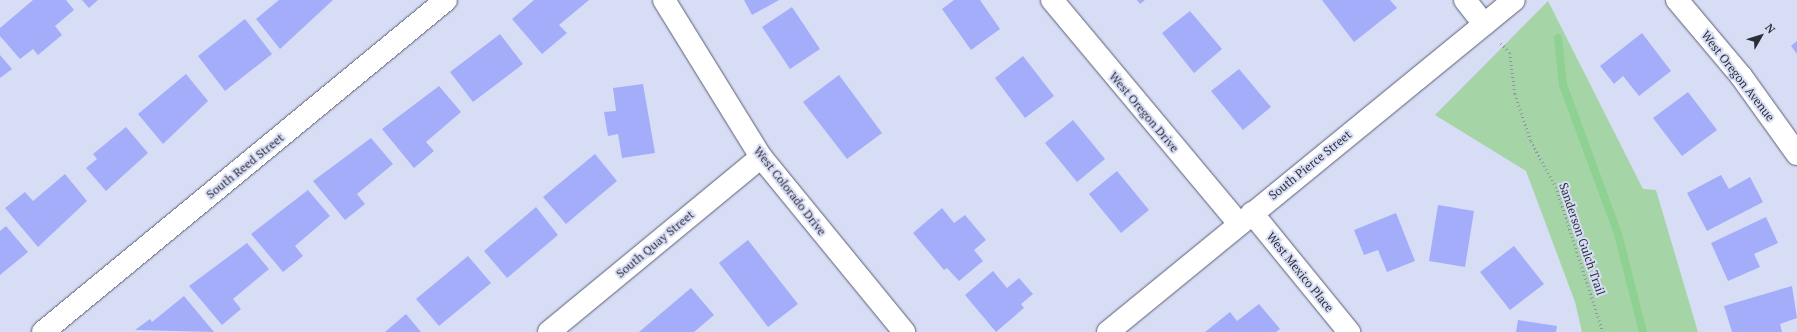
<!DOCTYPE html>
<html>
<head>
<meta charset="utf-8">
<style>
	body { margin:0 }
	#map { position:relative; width:1797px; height:332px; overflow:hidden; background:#d8ddf6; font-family:"PT Serif",serif }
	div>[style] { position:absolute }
	.green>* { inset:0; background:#a5d5a7 }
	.stream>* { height:8px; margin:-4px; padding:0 4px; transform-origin:4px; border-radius:4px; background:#8ed192 }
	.building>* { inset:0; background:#a3adfa }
	.path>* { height:2.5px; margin-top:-1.25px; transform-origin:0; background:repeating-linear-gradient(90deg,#9194a7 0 1px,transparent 0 4px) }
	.roads { filter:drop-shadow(0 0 1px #5a5d73) drop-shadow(0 0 1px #5a5d73) }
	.street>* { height:22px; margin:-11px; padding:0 11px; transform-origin:11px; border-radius:11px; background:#fff }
	.secondary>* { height:22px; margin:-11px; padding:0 11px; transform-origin:11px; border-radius:11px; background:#fff }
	span { translate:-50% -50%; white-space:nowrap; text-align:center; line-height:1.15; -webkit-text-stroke:4px #d8ddf6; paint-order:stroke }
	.street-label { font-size:12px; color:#2c2e37 }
	.north { position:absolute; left:1741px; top:16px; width:40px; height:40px; -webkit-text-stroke:3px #d8ddf6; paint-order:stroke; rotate:51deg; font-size:11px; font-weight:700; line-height:16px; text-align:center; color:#2c2e37 }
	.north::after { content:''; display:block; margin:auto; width:14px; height:18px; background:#2c2e37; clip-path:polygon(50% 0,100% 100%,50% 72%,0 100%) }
</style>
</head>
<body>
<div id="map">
	<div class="green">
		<div style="clip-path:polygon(1548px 1px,1643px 189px,1656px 190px,1698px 332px,1582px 332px,1575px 302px,1526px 171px,1435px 115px)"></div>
	</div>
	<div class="stream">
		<div style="left:1558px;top:38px;width:47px;rotate:83.9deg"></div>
		<div style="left:1563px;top:85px;width:159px;rotate:69.7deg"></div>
		<div style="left:1618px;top:234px;width:101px;rotate:75.7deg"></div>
	</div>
	<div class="building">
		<div style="clip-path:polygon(33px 0,66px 0,74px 10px,55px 26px,62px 35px,38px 55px,33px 49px,20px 59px,0 36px,0 28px)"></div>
		<div style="clip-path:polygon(82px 0,98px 0,89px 8px)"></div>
		<div style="clip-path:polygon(279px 0,333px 0,280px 49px,256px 19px)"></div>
		<div style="clip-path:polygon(534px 0,589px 0,559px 25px,567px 33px,542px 54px,512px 19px)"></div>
		<div style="clip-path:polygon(744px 0,779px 0,752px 15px)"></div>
		<div style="clip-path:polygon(954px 0,980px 0,1000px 29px,971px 50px,942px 9px)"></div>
		<div style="clip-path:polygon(1137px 0,1145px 0,1140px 4px)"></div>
		<div style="clip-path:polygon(1322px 0,1390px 0,1397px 8px,1354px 42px)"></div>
		<div style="clip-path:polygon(792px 7px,820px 49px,790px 69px,762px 27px)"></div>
		<div style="clip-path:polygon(1190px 11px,1222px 49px,1194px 73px,1162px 33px)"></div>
		<div style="clip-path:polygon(245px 19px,272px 54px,225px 91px,198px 56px)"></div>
		<div style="clip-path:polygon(1642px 33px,1671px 71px,1639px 96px,1623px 76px,1614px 84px,1600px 66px)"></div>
		<div style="clip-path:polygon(500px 34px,523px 64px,473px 102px,450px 72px)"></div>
		<div style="clip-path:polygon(1797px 41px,1797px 54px,1791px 46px)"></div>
		<div style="clip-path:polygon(0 55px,12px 69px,0 78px)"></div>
		<div style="clip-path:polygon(1023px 56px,1054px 96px,1025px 118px,995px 78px)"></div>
		<div style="clip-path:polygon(1239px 69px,1271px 107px,1243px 130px,1211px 91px)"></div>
		<div style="clip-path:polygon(186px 74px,208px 101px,163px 144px,138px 114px)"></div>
		<div style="clip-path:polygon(839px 75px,882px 133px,847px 159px,803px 102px)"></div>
		<div style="clip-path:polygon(643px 84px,655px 153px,622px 158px,618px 134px,608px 136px,604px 112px,616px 111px,613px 88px)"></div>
		<div style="clip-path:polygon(439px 86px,461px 112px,426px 142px,434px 151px,414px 168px,382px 129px)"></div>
		<div style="clip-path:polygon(1688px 92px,1717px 130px,1682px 156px,1653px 118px)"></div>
		<div style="clip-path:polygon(1073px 120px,1105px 159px,1077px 182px,1045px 143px)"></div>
		<div style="clip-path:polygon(126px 127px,148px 153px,106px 191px,86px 168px,97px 159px,93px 154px)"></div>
		<div style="clip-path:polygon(371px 138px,393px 164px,357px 194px,365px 204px,345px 220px,313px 181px)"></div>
		<div style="clip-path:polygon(595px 154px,617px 181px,566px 224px,543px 197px)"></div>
		<div style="clip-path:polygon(1117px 171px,1149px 210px,1121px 233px,1089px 194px)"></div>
		<div style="clip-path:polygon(65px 174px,87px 201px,38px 247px,5px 208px,25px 192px,33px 201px)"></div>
		<div style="clip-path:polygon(1721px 175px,1729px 189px,1750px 177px,1763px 202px,1707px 231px,1687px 193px)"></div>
		<div style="clip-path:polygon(308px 190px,330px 216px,295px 246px,303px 256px,283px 272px,251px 234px)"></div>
		<div style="clip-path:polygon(1438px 205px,1474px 211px,1465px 267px,1429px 261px)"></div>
		<div style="clip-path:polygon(536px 207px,558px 235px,507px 278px,484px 251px)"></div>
		<div style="clip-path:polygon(942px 208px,954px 223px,965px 215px,986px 240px,974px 250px,983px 261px,959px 281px,947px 268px,944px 270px,913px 233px)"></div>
		<div style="clip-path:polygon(1396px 213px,1415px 261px,1387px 272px,1378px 250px,1364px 255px,1354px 230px)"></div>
		<div style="clip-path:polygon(1766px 217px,1778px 243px,1754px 254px,1760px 267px,1728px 281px,1711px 243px)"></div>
		<div style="clip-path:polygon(6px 226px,28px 252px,0 275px,0 231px)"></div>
		<div style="clip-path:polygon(748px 240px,798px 304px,768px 327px,719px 263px)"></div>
		<div style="clip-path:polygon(247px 243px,269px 269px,233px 299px,241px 309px,222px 325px,189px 286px)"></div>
		<div style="clip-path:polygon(1514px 246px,1544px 284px,1510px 310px,1480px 272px)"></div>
		<div style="clip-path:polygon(468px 256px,491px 283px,439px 326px,416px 299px)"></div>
		<div style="clip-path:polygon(993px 271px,1007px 288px,1019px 278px,1033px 294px,1021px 304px,1024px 308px,996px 332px,965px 295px)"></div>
		<div style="clip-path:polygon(1792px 286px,1797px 318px,1780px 324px,1782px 332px,1732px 332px,1724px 306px)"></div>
		<div style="clip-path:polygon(691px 288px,714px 315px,694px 332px,639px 332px)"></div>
		<div style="clip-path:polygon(184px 296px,214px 332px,135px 330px,150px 319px,152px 322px)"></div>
		<div style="clip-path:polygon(1259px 304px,1280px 329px,1276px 332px,1205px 332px,1230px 312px,1237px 321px)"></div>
		<div style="clip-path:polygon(406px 314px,421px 332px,385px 332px)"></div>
		<div style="clip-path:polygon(1518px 320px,1557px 326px,1556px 332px,1516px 332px)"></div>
	</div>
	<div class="path">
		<div style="left:1501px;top:43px;width:13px;rotate:48deg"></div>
		<div style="left:1510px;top:53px;width:41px;rotate:83deg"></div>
		<div style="left:1515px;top:94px;width:50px;rotate:71.2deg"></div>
		<div style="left:1531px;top:141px;width:52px;rotate:61.5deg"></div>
		<div style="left:1556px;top:187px;width:152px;rotate:72deg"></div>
	</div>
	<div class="roads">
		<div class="street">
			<div style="left:664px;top:0;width:185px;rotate:58.3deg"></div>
			<div style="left:761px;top:157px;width:226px;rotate:50.7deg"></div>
			<div style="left:1052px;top:0;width:292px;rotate:50.1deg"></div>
			<div style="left:1465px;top:0;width:31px;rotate:52deg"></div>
			<div style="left:1677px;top:0;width:99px;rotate:49.9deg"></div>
			<div style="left:1741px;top:76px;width:96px;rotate:54.3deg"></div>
			<div style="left:1252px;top:213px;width:154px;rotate:50.8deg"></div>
			<div style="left:43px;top:332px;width:522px;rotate:-39.48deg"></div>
			<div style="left:549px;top:332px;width:275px;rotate:-39.5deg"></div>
		</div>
		<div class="secondary">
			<div style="left:1108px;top:332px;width:524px;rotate:-39.27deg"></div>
		</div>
	</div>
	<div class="street-label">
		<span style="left:1738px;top:76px;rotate:52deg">West Oregon Avenue</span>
		<span style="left:1144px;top:112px;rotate:50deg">West Oregon Drive</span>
		<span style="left:1310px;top:165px;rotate:-39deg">South Pierce Street</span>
		<span style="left:245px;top:166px;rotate:-39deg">South Reed Street</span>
		<span style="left:790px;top:191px;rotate:52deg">West Colorado Drive</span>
		<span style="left:1582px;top:239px;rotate:71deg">Sanderson Gulch Trail</span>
		<span style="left:655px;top:244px;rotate:-40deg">South Quay Street</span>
		<span style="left:1300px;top:272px;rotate:51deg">West Mexico Place</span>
	</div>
	<div class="north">N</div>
</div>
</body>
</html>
